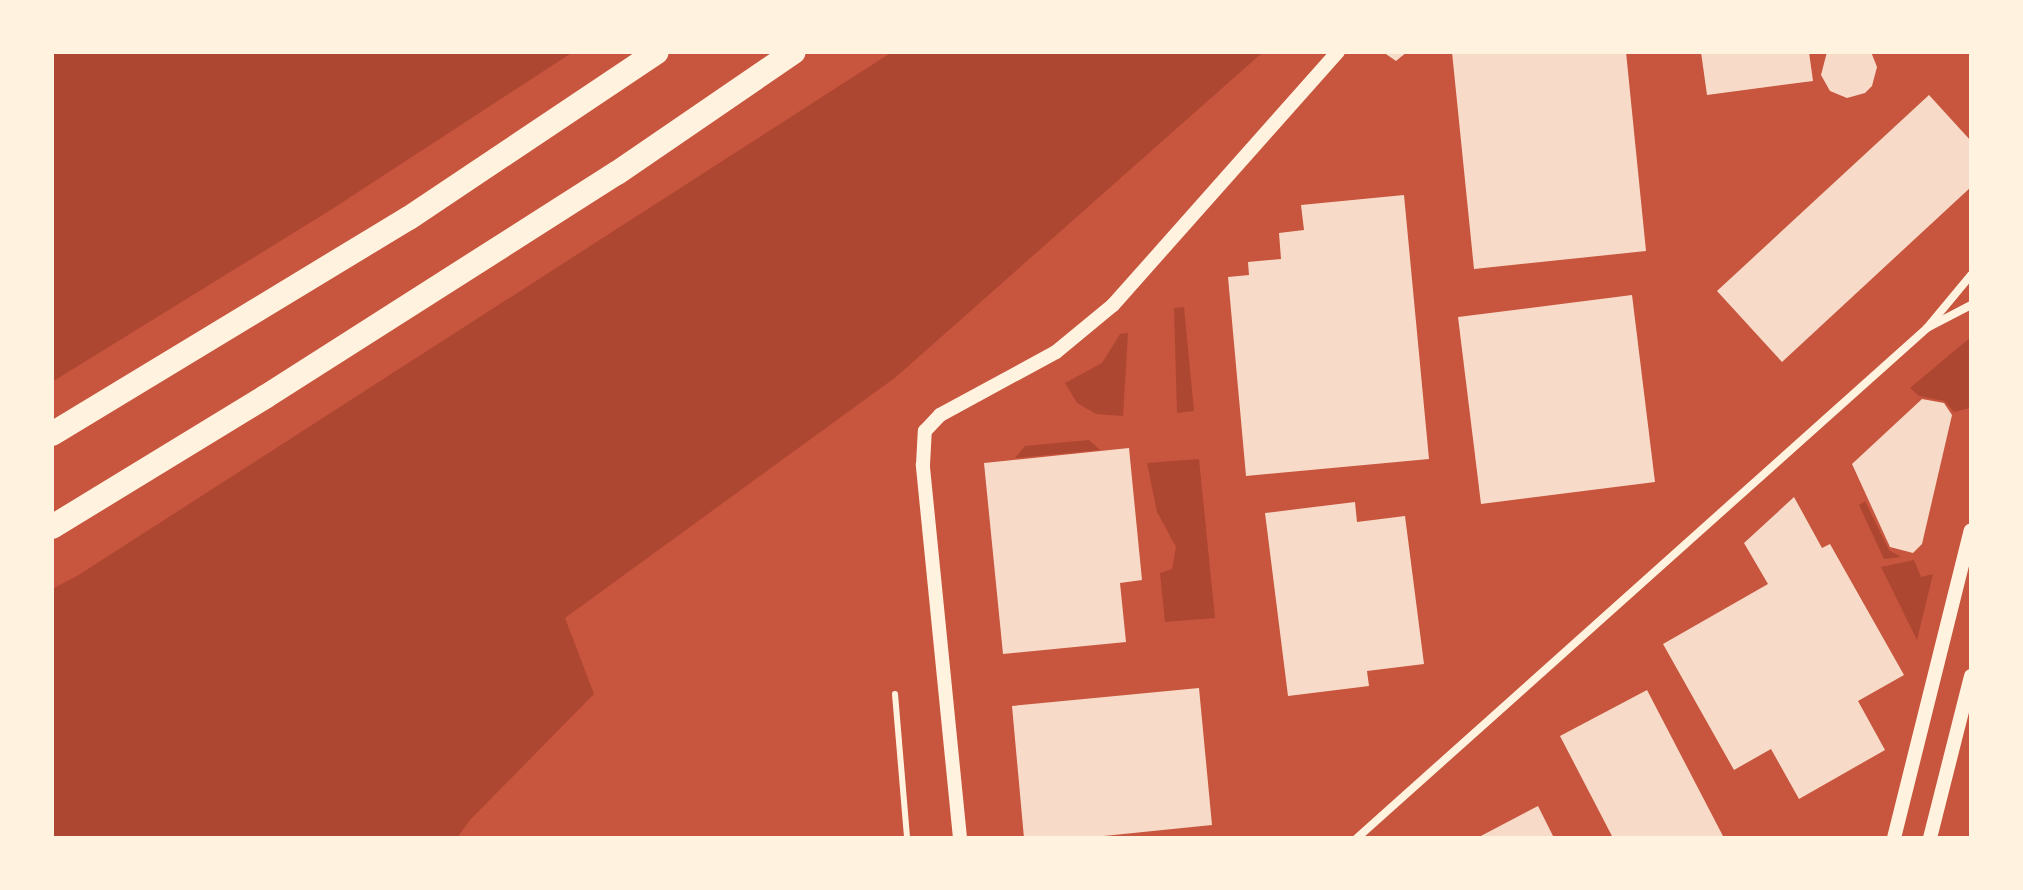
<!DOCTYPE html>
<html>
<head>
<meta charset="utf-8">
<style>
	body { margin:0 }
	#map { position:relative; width:2023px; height:890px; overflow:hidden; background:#c8553d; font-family:Spectral,serif }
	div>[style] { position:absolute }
	.green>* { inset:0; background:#ae4732 }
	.building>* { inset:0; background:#f7dbc8 }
	.service>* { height:6px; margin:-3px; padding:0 3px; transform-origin:3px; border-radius:3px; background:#fff3e0 }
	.minor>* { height:8px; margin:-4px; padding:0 4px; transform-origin:4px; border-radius:4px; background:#fff3e0 }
	.tertiary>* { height:14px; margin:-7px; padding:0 7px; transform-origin:7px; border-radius:7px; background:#fff3e0 }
	.motorway>* { height:24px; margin:-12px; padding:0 12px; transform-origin:12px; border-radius:12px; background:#fff3e0 }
	span { translate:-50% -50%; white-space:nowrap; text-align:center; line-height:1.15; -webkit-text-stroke:8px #fff3e0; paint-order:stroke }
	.frame { position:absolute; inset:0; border:54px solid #fff3e0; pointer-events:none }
</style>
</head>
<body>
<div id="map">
	<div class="green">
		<div style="clip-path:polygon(52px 52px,573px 52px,329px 211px,52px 382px)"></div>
		<div style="clip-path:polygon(892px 52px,1263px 52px,896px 377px,565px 618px,594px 694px,470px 820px,457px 838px,52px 838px,52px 589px,77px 576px)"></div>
		<div style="clip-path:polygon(1184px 307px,1194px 411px,1177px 413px,1174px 308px)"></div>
		<div style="clip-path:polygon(1128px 333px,1123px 416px,1096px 414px,1077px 403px,1065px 383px,1102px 363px,1120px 334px)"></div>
		<div style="clip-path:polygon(1971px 337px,1970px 408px,1954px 412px,1944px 401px,1919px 396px,1910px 388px)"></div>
		<div style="clip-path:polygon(1089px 440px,1100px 450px,1015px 458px,1025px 446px)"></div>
		<div style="clip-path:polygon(1199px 459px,1215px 618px,1165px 622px,1160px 573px,1172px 569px,1176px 547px,1157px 512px,1147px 463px)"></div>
		<div style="clip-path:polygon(1865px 501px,1889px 550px,1901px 557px,1884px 559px,1859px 505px)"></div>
		<div style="clip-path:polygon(1914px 560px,1921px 577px,1933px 574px,1917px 640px,1881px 567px)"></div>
	</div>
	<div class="building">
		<div style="clip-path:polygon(1383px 52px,1407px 52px,1396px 61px)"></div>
		<div style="clip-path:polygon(1452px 52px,1626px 52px,1646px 251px,1474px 269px)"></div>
		<div style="clip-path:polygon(1701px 52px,1809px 52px,1813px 81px,1707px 95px)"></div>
		<div style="clip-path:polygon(1827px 52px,1871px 52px,1877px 67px,1872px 86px,1865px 93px,1847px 98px,1830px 91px,1821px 75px)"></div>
		<div style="clip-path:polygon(1929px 95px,1971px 141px,1971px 187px,1782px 362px,1717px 291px)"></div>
		<div style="clip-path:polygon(1404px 195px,1429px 459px,1246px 476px,1228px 277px,1249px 275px,1248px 262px,1281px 259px,1279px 233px,1304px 230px,1301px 205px)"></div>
		<div style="clip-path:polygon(1632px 295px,1655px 482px,1481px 504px,1458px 317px)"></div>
		<div style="clip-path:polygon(1922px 399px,1944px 403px,1952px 415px,1922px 544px,1913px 553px,1890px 547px,1852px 464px)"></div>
		<div style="clip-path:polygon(1129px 448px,1142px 580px,1120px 583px,1126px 642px,1003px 654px,984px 463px)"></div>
		<div style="clip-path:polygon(1794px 497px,1822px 548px,1830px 544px,1904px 675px,1858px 701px,1885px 750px,1799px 799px,1771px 749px,1734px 770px,1663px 644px,1768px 584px,1744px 543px)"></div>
		<div style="clip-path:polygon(1355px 502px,1357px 522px,1405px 516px,1424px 664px,1367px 671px,1369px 686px,1288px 696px,1265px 513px)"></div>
		<div style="clip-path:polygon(1199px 688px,1212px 825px,1084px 838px,1024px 838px,1012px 706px)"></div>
		<div style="clip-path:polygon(1647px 690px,1724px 838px,1613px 838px,1560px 736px)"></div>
		<div style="clip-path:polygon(1538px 806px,1554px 838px,1477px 838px)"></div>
	</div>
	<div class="service">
		<div style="left:895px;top:694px;width:144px;rotate:85.2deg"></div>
	</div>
	<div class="minor">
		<div style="left:1971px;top:275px;width:69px;rotate:129.7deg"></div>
		<div style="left:1927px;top:328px;width:50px;rotate:-27.6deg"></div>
		<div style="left:1357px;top:838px;width:765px;rotate:-41.82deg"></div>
	</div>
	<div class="tertiary">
		<div style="left:960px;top:838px;width:375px;rotate:-95.7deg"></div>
		<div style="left:923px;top:465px;width:34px;rotate:-87deg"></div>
		<div style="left:925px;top:431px;width:22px;rotate:-47deg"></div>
		<div style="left:940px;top:415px;width:132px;rotate:-28.5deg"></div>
		<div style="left:1056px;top:352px;width:74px;rotate:-39.5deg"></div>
		<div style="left:1113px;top:305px;width:339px;rotate:-48.4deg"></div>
		<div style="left:1894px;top:838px;width:317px;rotate:-76deg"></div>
		<div style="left:1930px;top:838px;width:167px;rotate:-75.8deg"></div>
	</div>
	<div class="motorway">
		<div style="left:52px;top:434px;width:417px;rotate:-31.2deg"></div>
		<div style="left:409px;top:218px;width:298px;rotate:-33.8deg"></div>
		<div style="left:52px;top:527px;width:250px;rotate:-31.4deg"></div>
		<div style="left:265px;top:397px;width:417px;rotate:-32.5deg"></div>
		<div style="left:617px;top:173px;width:214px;rotate:-34.4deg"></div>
	</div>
	<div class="frame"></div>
</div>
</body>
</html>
